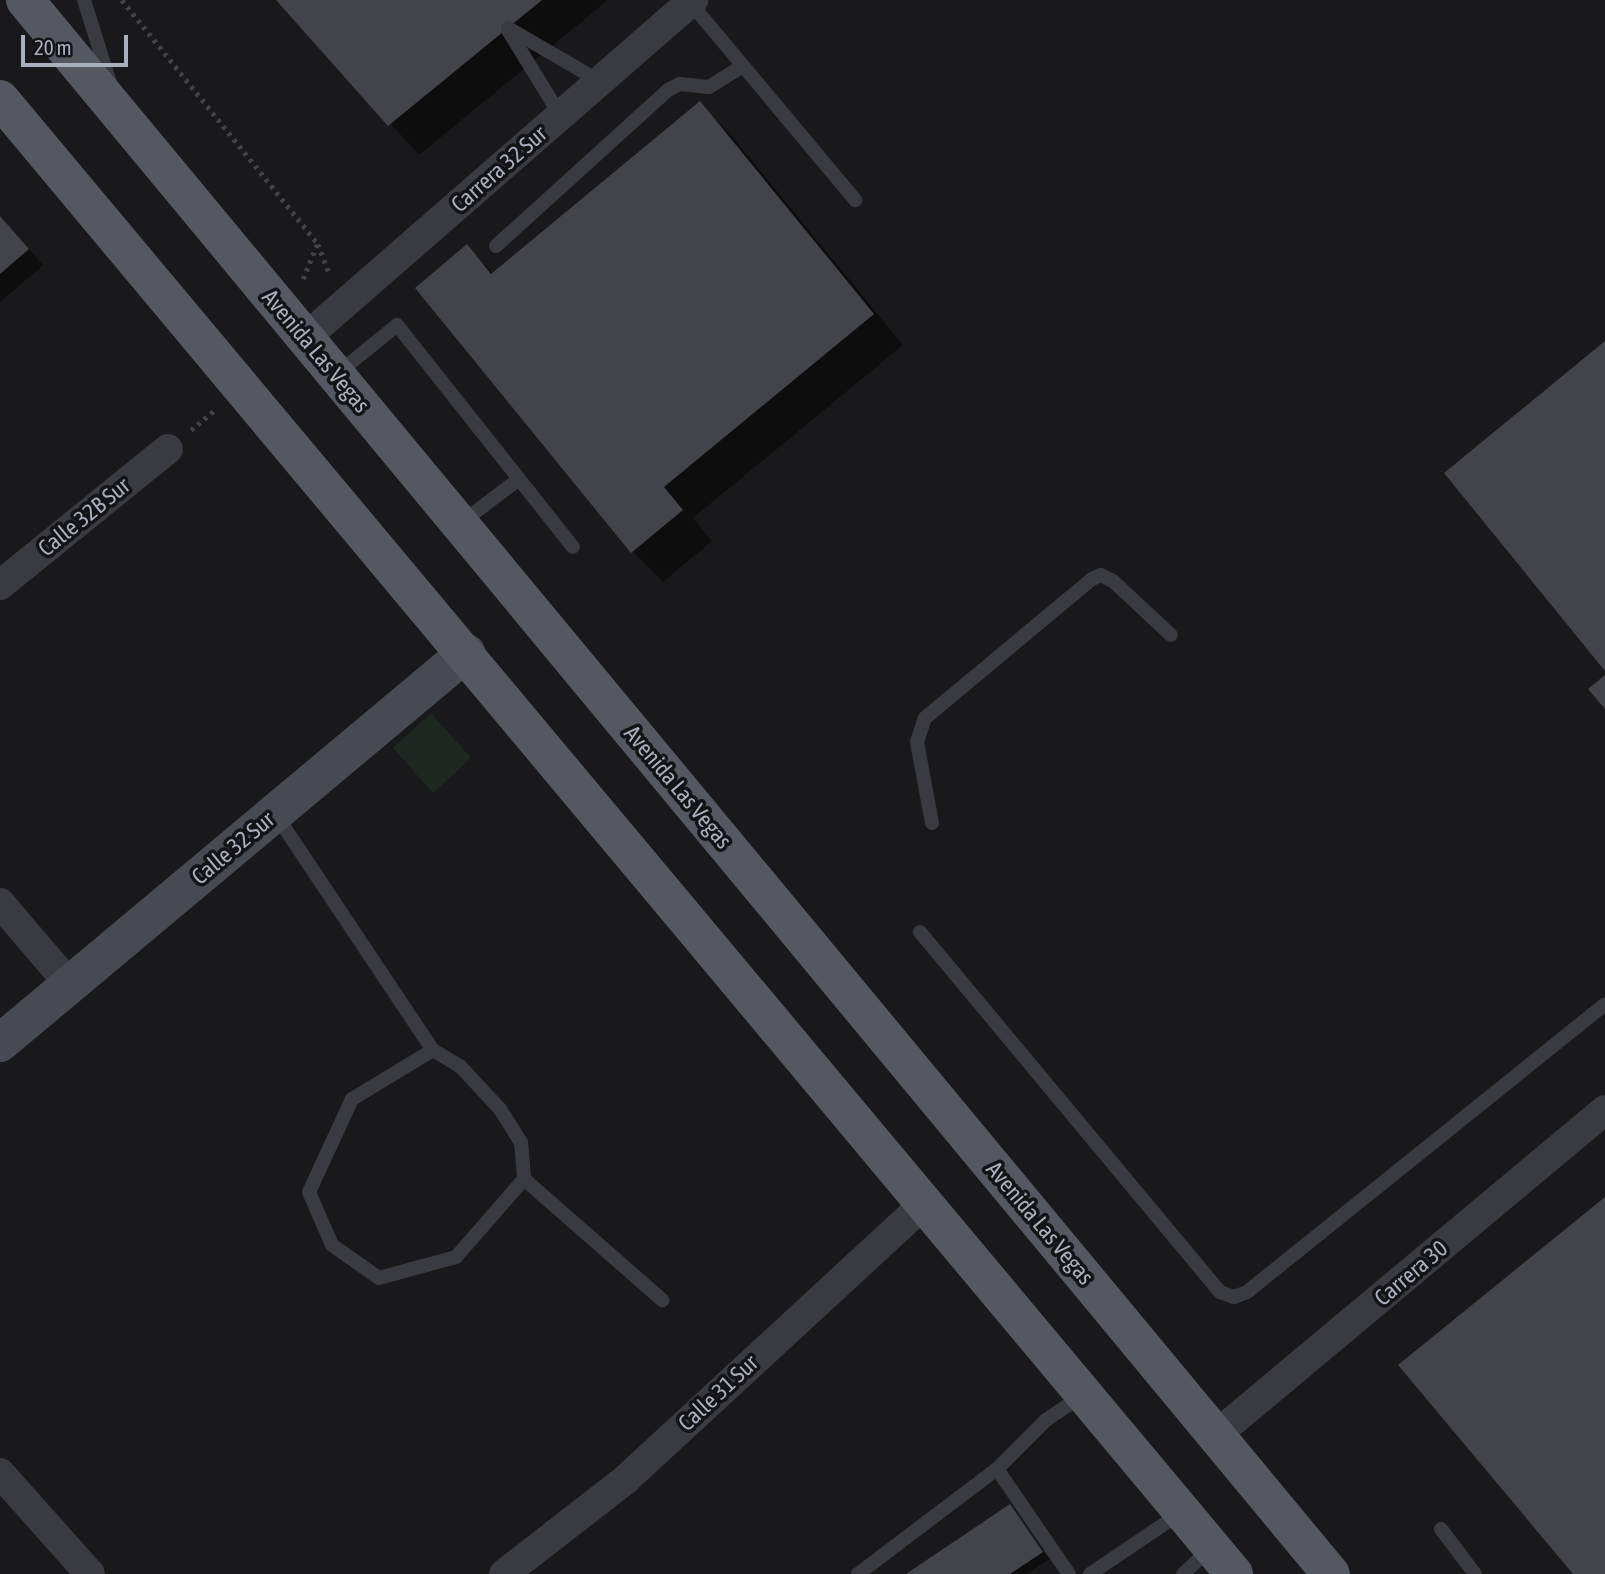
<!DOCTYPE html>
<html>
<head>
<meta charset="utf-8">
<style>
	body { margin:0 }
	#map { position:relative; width:1605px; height:1574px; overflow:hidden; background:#19191c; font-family:"Asap Condensed",sans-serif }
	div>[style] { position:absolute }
	.green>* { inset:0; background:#1e2820 }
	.shadow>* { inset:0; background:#0007 }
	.building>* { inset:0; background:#434449 }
	.path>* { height:4.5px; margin-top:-2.25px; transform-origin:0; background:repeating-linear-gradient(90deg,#404248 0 3.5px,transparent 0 8.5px) }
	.lane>* { height:14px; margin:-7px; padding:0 7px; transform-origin:7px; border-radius:7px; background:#3a3b41 }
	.street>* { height:30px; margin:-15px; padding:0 15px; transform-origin:15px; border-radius:15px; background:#3a3b41 }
	.secondary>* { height:38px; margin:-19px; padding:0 19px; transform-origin:19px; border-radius:19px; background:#474a51 }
	.primary>* { height:38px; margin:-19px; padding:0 19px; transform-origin:19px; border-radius:19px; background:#555860 }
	span { translate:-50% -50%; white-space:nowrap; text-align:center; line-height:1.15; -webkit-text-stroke:7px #141417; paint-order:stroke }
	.street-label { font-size:23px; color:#aaafbc }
	.scale { position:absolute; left:21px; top:35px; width:107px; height:32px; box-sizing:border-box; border:4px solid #aaafbc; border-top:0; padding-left:9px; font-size:21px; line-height:24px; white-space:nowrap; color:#aaafbc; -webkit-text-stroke:5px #141417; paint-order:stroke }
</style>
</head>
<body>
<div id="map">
	<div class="green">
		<div style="clip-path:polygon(431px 713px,471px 758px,433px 793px,393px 748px)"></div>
	</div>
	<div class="shadow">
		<div style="clip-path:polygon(278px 0,608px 0,419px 155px)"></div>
		<div style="clip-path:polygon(700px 104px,730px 134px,903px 345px,693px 518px,712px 541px,663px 582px,633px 552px,417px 288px,467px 247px,494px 274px)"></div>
		<div style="clip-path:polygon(0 216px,43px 265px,0 302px)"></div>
		<div style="clip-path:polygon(1605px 1199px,1605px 1574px,1575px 1574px,1401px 1365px)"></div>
		<div style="clip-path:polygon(1010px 1506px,1049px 1559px,1027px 1574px,909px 1574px)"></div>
	</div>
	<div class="building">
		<div style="clip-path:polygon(276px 0,542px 0,388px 126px)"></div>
		<div style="clip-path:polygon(700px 101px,874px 314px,664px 487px,683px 510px,631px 553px,415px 288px,467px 244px,491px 274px)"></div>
		<div style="clip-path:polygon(0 216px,29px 249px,0 274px)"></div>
		<div style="clip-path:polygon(1605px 341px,1605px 671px,1444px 473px)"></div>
		<div style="clip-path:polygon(1605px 675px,1605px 709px,1588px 689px)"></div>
		<div style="clip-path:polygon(1605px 1197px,1605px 1574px,1573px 1574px,1398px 1365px)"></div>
		<div style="clip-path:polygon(1010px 1504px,1043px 1552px,1010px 1574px,906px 1574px)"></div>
	</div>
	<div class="path">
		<div style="left:122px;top:0;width:313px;rotate:51.2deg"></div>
		<div style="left:318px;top:244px;width:33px;rotate:69deg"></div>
		<div style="left:303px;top:279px;width:37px;rotate:-68deg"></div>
		<div style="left:191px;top:430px;width:30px;rotate:-40deg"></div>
	</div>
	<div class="lane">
		<div style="left:84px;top:0;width:87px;rotate:72.6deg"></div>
		<div style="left:688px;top:0;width:261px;rotate:50.1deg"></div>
		<div style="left:508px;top:28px;width:105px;rotate:30.2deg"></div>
		<div style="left:508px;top:30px;width:100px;rotate:58.5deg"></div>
		<div style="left:496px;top:246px;width:232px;rotate:-42.2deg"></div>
		<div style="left:668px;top:90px;width:13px;rotate:-27deg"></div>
		<div style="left:680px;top:84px;width:29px;rotate:6deg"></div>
		<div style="left:709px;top:87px;width:40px;rotate:-32deg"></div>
		<div style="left:338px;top:373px;width:76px;rotate:-39.1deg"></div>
		<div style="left:397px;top:325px;width:283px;rotate:51.6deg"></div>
		<div style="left:461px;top:523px;width:73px;rotate:-37.2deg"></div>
		<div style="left:276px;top:815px;width:283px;rotate:56.3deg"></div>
		<div style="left:433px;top:1050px;width:95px;rotate:148.8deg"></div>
		<div style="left:352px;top:1099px;width:102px;rotate:114.8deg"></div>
		<div style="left:309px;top:1192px;width:58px;rotate:66.5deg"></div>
		<div style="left:332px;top:1245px;width:57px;rotate:35.1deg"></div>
		<div style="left:379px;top:1278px;width:80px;rotate:-15.3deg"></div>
		<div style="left:456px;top:1257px;width:103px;rotate:-48.9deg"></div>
		<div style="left:524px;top:1179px;width:184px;rotate:41.2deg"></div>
		<div style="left:932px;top:823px;width:82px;rotate:-100.5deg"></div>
		<div style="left:917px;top:742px;width:25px;rotate:-72deg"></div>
		<div style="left:925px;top:718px;width:217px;rotate:-39.8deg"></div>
		<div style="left:1092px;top:579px;width:10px;rotate:-24deg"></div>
		<div style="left:1101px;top:575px;width:13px;rotate:27deg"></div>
		<div style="left:1113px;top:581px;width:79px;rotate:43deg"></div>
		<div style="left:920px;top:932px;width:469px;rotate:50.2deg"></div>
		<div style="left:1220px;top:1292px;width:15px;rotate:20deg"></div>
		<div style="left:1234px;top:1297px;width:14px;rotate:-21deg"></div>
		<div style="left:1247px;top:1292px;width:459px;rotate:-38.8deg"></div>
		<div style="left:433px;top:1050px;width:31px;rotate:31deg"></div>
		<div style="left:460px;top:1066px;width:59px;rotate:47.1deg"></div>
		<div style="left:500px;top:1109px;width:39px;rotate:58deg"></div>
		<div style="left:521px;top:1142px;width:37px;rotate:85deg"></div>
		<div style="left:997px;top:1469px;width:127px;rotate:55.6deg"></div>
		<div style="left:1441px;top:1529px;width:56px;rotate:52.9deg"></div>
		<div style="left:858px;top:1574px;width:174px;rotate:-37.1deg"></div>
		<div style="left:997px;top:1469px;width:69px;rotate:-45deg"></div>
		<div style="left:1046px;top:1420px;width:45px;rotate:-34deg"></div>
		<div style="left:1090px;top:1574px;width:111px;rotate:-34deg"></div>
		<div style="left:1183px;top:1574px;width:38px;rotate:-43deg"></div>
	</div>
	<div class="street">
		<div style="left:305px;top:338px;width:515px;rotate:-41.06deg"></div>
		<div style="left:0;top:585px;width:216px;rotate:-39deg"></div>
		<div style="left:0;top:903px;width:108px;rotate:49.5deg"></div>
		<div style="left:1216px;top:1435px;width:507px;rotate:-39.88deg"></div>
		<div style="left:0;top:1473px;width:135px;rotate:48.3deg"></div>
		<div style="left:504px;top:1574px;width:153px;rotate:-37.8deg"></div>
		<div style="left:625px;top:1480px;width:408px;rotate:-42.7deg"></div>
	</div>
	<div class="secondary">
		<div style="left:0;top:1043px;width:608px;rotate:-39.93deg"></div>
	</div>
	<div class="primary">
		<div style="left:25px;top:0;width:2045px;rotate:50.32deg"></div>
		<div style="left:0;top:99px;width:1923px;rotate:50.08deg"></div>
	</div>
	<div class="street-label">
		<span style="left:499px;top:169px;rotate:-41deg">Carrera 32 Sur</span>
		<span style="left:316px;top:351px;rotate:50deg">Avenida Las Vegas</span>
		<span style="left:84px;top:517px;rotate:-39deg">Calle 32B Sur</span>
		<span style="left:678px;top:787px;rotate:50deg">Avenida Las Vegas</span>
		<span style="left:233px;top:848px;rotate:-40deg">Calle 32 Sur</span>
		<span style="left:1040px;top:1223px;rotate:50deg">Avenida Las Vegas</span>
		<span style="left:1411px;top:1273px;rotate:-40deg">Carrera 30</span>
		<span style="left:718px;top:1393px;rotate:-43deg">Calle 31 Sur</span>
	</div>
	<div class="scale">20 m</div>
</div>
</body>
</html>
